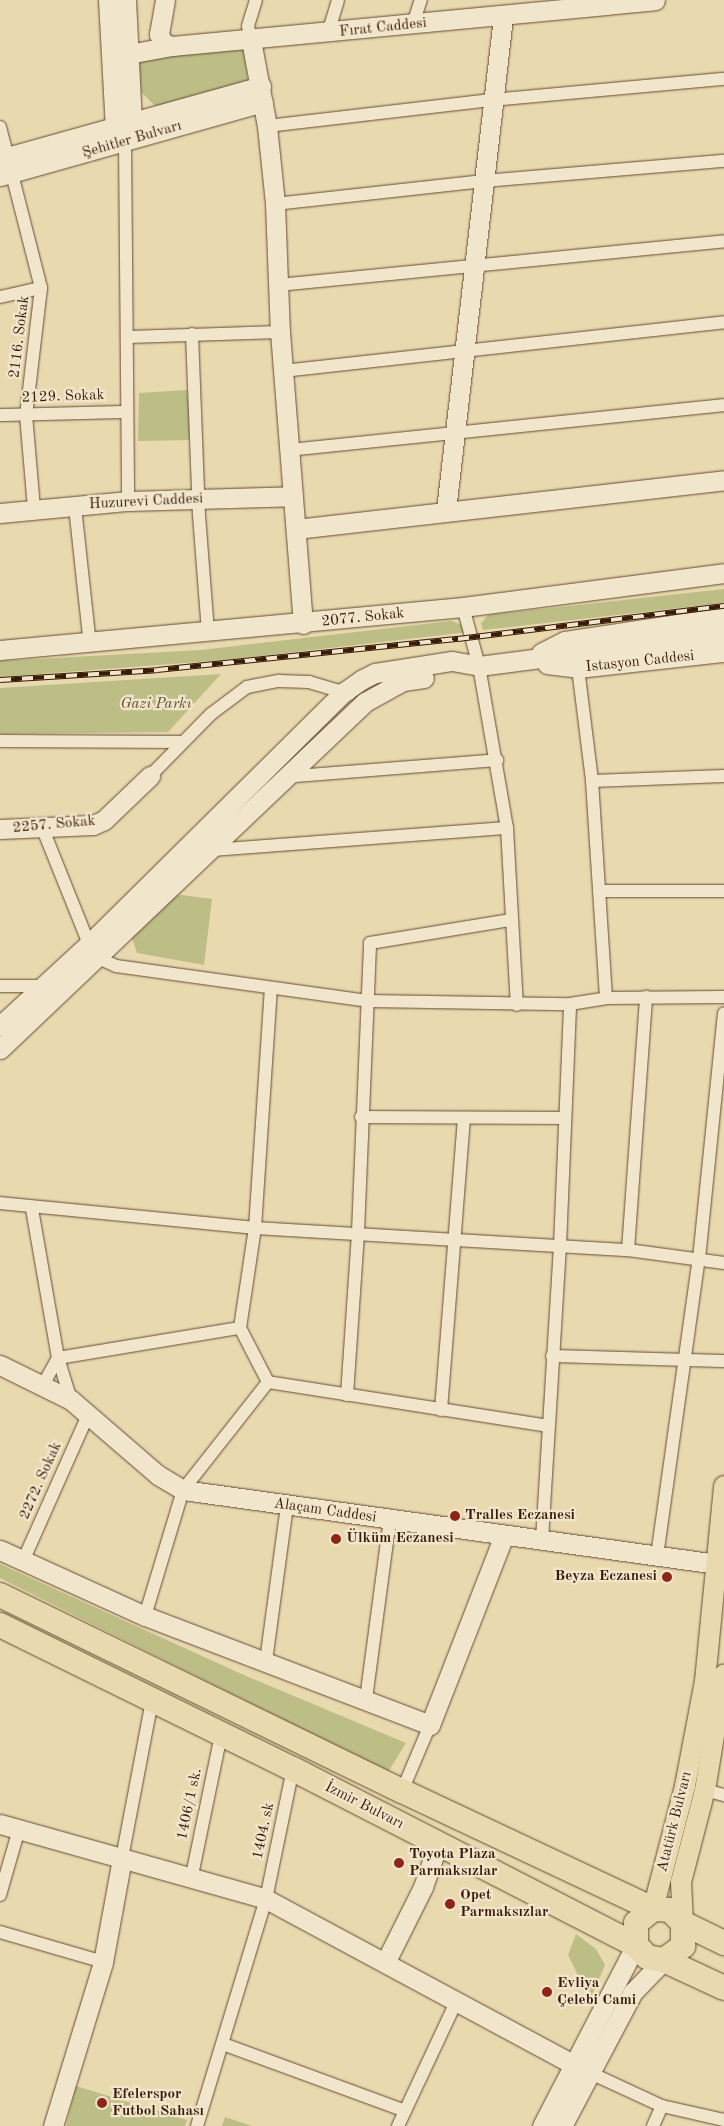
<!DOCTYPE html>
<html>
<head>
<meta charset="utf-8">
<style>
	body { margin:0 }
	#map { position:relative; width:724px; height:2126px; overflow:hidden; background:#e9d9af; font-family:"Old Standard TT",serif }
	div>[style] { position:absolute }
	.green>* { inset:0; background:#bdbd86 }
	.roads { filter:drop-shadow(0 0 1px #654a33) drop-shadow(0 0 1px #654a33) }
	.street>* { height:12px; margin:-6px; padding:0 6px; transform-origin:6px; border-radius:6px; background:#f1e6cb }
	.secondary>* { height:19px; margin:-9.5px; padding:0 9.5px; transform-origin:9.5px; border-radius:9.5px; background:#f1e6cb }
	.primary>* { height:20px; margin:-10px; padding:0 10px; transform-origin:10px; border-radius:10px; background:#e9d9af }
	.highway>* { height:24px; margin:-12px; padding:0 12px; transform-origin:12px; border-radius:12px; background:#e9d9af }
	.rail>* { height:5.5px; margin-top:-2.75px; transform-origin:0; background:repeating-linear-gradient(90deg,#f1e6cb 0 11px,#391b0a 0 22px); box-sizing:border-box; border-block:1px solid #391b0a }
	.dots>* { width:14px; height:14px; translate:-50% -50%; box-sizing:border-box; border:2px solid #f1e6cb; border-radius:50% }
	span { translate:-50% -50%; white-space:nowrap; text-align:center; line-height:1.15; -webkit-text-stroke:4.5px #f1e6cb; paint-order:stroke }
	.street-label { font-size:15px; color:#391b0a }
	.park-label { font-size:15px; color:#614c2f; font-style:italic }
	.poi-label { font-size:15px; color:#391b0a; font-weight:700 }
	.left { translate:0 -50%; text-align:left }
	.right { translate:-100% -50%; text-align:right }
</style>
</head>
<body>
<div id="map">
	<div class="green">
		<div style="clip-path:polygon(241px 44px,244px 49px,248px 84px,167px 107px,154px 105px,142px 93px,136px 58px)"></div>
		<div style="clip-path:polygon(187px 390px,192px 440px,138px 441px,139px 393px)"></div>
		<div style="clip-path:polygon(724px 589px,724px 603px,483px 630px,481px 623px,488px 615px)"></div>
		<div style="clip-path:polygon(451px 621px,468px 627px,469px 632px,225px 660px,0 677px,0 661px,201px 650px)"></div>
		<div style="clip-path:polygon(221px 674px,168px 732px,0 734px,0 688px)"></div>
		<div style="clip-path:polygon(182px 895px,212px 899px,204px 965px,137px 953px,132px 938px,137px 927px,172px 896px)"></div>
		<div style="clip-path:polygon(0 1564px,246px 1676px,406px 1743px,388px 1772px,0 1578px)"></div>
		<div style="clip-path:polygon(576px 1934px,596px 1949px,605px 1965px,590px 2000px,568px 1955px)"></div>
		<div style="clip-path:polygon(76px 2086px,187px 2120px,185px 2126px,66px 2126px)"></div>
		<div style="clip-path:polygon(225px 2117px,252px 2126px,222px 2126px)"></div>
	</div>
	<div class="roads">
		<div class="street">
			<div style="left:413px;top:24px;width:25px;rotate:-72deg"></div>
			<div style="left:328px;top:33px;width:34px;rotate:-73deg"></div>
			<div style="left:251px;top:40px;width:14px;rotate:-102deg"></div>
			<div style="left:248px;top:26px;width:27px;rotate:-73deg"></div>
			<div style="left:267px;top:126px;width:226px;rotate:-6.6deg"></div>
			<div style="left:492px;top:100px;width:233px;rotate:-5.2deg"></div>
			<div style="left:0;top:127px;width:166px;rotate:75.7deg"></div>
			<div style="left:41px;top:288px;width:128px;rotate:96.7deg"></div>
			<div style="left:26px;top:415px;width:94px;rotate:85.1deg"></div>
			<div style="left:125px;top:143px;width:358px;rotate:89.5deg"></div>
			<div style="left:275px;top:204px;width:210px;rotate:-6.3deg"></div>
			<div style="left:484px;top:181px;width:241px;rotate:-4.8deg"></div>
			<div style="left:279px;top:285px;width:447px;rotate:-5.6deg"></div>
			<div style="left:0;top:297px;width:42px;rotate:-12.4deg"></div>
			<div style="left:192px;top:334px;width:181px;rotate:87.8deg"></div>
			<div style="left:199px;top:515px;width:117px;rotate:85.6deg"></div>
			<div style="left:129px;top:337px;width:151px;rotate:-1.9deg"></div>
			<div style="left:283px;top:371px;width:444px;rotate:-6.3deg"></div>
			<div style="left:0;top:415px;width:126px;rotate:-1.4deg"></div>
			<div style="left:289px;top:450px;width:437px;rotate:-5.9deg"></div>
			<div style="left:75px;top:507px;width:138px;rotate:83.8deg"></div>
			<div style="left:463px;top:607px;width:61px;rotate:74.8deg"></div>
			<div style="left:479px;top:666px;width:164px;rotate:80.2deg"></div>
			<div style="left:507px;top:828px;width:177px;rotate:86.8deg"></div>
			<div style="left:578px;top:668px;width:114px;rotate:82.9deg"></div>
			<div style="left:592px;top:781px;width:217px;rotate:86.3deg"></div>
			<div style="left:0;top:741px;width:182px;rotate:0.3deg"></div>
			<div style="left:150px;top:776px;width:87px;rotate:-45.5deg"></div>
			<div style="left:211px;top:714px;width:45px;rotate:-36.9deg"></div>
			<div style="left:247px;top:687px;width:33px;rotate:-11deg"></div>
			<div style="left:279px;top:681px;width:30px;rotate:2deg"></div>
			<div style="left:309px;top:682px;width:42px;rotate:16.7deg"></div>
			<div style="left:283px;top:777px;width:215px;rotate:-4.5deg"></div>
			<div style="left:592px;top:781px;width:132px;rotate:-2.2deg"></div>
			<div style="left:42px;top:827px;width:126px;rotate:68.1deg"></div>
			<div style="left:89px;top:944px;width:15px;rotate:62deg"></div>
			<div style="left:96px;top:957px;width:22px;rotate:24deg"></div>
			<div style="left:116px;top:966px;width:254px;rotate:7.9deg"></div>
			<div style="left:368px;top:1001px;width:202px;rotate:0.9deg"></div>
			<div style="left:570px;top:1004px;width:36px;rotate:-9deg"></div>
			<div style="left:606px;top:998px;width:118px;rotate:-0.5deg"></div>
			<div style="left:212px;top:850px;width:296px;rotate:-4.3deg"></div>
			<div style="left:599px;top:891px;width:125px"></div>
			<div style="left:0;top:986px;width:45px"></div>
			<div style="left:361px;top:1117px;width:203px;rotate:0.3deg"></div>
			<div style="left:0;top:1203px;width:256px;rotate:5.6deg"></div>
			<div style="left:255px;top:1228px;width:374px;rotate:3.4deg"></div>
			<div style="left:628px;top:1250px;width:97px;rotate:7.7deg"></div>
			<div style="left:32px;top:1209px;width:151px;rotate:80.1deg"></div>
			<div style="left:58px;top:1358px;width:44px;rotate:72.8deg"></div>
			<div style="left:628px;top:1250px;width:254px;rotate:-85.9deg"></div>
			<div style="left:552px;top:1356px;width:172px;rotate:1.7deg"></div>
			<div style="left:58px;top:1358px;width:184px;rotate:-9.4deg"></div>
			<div style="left:268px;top:1382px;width:61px;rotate:-117.4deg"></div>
			<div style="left:240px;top:1328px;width:101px;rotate:-81.5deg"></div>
			<div style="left:255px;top:1228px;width:239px;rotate:-86.2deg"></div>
			<div style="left:268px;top:1382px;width:283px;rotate:8.9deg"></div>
			<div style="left:43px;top:1385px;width:31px;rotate:-61deg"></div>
			<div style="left:347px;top:1395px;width:163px;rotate:-86.1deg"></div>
			<div style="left:358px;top:1232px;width:289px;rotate:-87.6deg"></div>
			<div style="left:370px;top:943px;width:143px;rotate:-9.3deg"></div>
			<div style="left:441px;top:1410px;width:292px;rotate:-85.5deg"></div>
			<div style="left:542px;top:1540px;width:295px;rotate:-86.5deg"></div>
			<div style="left:560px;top:1246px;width:242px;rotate:-87.6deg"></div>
			<div style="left:657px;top:1556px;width:300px;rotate:-82deg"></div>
			<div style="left:699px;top:1259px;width:247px;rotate:-84.2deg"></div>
			<div style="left:23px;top:1561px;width:160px;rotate:-66deg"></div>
			<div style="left:145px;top:1616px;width:132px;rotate:-73.2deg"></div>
			<div style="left:183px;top:1490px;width:137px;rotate:-51.8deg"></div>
			<div style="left:266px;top:1661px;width:156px;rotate:-82.3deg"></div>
			<div style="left:366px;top:1699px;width:181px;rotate:-82.4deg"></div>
			<div style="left:705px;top:1790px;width:20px;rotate:15deg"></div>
			<div style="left:402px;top:1791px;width:72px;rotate:-67deg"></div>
			<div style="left:122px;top:1858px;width:161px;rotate:-79.2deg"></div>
			<div style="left:191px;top:1880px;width:148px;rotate:-78.3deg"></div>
			<div style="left:0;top:1895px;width:69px;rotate:-73.9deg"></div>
			<div style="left:0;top:1932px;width:107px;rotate:16.2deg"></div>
			<div style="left:223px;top:2044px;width:194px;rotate:20.2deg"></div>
			<div style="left:584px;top:2070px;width:86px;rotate:24.8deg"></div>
			<div style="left:662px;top:2106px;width:64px;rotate:12.7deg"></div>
			<div style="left:197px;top:2126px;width:237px;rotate:-73.1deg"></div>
			<div style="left:266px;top:1899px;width:133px;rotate:-78.3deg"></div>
			<div style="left:398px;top:2126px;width:139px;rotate:-64.9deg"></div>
			<div style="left:653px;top:2126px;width:22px;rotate:-66deg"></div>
		</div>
		<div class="secondary">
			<div style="left:108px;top:0;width:129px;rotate:86.9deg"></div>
			<div style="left:115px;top:129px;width:12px;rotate:55deg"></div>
			<div style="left:126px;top:0;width:124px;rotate:87.2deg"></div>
			<div style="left:132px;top:124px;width:11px;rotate:112deg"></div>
			<div style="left:165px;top:0;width:35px;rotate:100deg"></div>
			<div style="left:159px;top:34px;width:10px;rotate:66deg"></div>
			<div style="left:163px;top:43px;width:9px;rotate:18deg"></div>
			<div style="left:251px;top:40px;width:87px;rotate:79.5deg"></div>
			<div style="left:267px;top:126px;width:78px;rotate:84.1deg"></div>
			<div style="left:275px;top:204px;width:128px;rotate:87.8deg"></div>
			<div style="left:280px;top:332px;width:293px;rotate:85.5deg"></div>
			<div style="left:112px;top:57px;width:61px;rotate:-10.4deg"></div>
			<div style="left:172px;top:46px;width:485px;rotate:-5.4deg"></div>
			<div style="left:0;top:159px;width:271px;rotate:-15.6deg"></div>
			<div style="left:0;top:176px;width:273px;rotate:-15.7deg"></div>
			<div style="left:446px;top:510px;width:497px;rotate:-83.4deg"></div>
			<div style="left:0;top:513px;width:129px;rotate:-5.4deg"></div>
			<div style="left:128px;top:501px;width:164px;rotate:-1.7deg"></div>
			<div style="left:296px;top:529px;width:431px;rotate:-6.5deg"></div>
			<div style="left:0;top:650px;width:465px;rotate:-5.3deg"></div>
			<div style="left:463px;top:607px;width:263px;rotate:-7.4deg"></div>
			<div style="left:541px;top:653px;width:27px;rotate:-27deg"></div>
			<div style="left:565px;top:641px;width:161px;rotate:-8.6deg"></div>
			<div style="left:547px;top:664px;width:31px;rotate:7deg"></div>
			<div style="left:578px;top:668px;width:147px;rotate:-6.3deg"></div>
			<div style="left:0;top:829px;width:93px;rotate:-2.5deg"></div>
			<div style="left:93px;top:825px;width:12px;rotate:-24deg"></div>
			<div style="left:104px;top:820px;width:64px;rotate:-43.7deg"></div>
			<div style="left:0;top:1026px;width:121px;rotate:-42.7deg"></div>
			<div style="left:89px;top:944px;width:359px;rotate:-44.7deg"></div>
			<div style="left:344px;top:692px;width:21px;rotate:-35deg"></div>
			<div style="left:361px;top:680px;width:16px;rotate:-27deg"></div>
			<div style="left:375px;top:673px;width:78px;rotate:-8.9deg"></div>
			<div style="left:452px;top:661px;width:27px;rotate:10deg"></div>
			<div style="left:479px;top:666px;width:247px;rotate:-7.4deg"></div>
			<div style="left:0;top:1049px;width:504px;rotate:-43.55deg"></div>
			<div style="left:365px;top:702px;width:43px;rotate:-28.9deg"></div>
			<div style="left:403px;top:681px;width:21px;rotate:-8deg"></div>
			<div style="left:0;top:1365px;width:79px;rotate:26.2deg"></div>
			<div style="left:71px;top:1400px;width:115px;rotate:40.8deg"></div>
			<div style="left:158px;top:1475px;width:29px;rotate:31deg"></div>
			<div style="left:183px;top:1490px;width:546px;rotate:7.89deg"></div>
			<div style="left:0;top:1550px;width:159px;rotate:24.5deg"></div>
			<div style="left:145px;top:1616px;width:305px;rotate:20.9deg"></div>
			<div style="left:430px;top:1725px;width:204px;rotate:-68.7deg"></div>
			<div style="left:0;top:1824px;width:276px;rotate:15.7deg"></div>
			<div style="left:266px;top:1899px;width:349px;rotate:28.3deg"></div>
			<div style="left:386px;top:1961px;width:83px;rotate:-63.4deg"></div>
			<div style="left:423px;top:1887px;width:46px;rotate:-70.8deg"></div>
			<div style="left:53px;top:2126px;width:171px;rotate:-73deg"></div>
			<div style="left:103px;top:1962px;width:106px;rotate:-79.6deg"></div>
			<div style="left:542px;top:2126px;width:204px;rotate:-62.6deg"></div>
			<div style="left:562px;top:2126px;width:152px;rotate:-62.1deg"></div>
			<div style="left:633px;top:1992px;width:45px;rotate:-45.9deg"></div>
		</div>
		<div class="primary">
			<div style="left:653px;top:1909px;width:127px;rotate:-75.4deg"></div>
			<div style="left:685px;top:1786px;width:107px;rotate:-79.2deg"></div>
			<div style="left:705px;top:1681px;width:196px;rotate:-84.4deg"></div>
			<div style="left:683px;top:1923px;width:41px;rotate:-92.8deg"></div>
			<div style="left:681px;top:1882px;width:95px;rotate:-75.4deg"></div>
			<div style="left:705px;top:1790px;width:117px;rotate:-80.6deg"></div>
		</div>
		<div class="highway">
			<div style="left:0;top:1595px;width:447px;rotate:26deg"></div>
			<div style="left:402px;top:1791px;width:277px;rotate:25.2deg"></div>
			<div style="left:653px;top:1909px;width:17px;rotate:3deg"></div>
			<div style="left:670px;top:1910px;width:18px;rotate:45deg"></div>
			<div style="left:683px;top:1923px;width:46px;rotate:26deg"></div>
			<div style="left:0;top:1625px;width:326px;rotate:26.2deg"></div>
			<div style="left:293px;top:1769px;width:386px;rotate:27.2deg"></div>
			<div style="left:636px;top:1945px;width:16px;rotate:47deg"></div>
			<div style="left:647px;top:1957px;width:17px;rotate:10deg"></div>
			<div style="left:664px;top:1960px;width:66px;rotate:25deg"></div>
			<div style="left:636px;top:1945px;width:22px;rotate:-90deg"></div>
			<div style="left:636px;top:1923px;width:22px;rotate:-39deg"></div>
			<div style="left:664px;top:1960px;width:24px;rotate:-36deg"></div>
			<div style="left:683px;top:1946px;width:23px;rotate:-90deg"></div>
		</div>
	</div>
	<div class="rail">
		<div style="left:0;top:680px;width:157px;rotate:-3.6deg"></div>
		<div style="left:157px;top:670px;width:303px;rotate:-5.9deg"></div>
		<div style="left:458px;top:639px;width:268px;rotate:-7.1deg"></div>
	</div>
	<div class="dots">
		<div style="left:455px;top:1516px;background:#8f2418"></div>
		<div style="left:336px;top:1539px;background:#8f2418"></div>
		<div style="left:667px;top:1577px;background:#8f2418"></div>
		<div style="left:399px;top:1863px;background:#8f2418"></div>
		<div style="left:450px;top:1904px;background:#8f2418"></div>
		<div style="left:547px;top:1992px;background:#8f2418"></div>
		<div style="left:102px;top:2103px;background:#8f2418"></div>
	</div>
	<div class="street-label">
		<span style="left:383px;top:28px;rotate:-6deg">Fırat Caddesi</span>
		<span style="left:132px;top:140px;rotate:-16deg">Şehitler Bulvarı</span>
		<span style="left:20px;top:337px;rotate:-83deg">2116. Sokak</span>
		<span style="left:63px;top:397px;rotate:-2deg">2129. Sokak</span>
		<span style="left:146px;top:502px;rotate:-3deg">Huzurevi Caddesi</span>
		<span style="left:363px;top:618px;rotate:-6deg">2077. Sokak</span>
		<span style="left:640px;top:662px;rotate:-6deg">Istasyon Caddesi</span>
		<span style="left:54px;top:825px;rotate:-5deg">2257. Sokak</span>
		<span style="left:41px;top:1481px;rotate:-66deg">2272. Sokak</span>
		<span style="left:325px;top:1511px;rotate:8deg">Alaçam Caddesi</span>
		<span style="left:190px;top:1804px;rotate:-78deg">1406/1 sk.</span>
		<span style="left:364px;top:1806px;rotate:27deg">İzmir Bulvarı</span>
		<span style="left:675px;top:1822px;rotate:-76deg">Atatürk Bulvarı</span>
		<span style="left:264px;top:1831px;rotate:-78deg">1404. sk</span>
	</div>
	<div class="park-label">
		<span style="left:156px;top:705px">Gazi Parkı</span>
	</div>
	<div class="poi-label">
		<span class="left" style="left:465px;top:1516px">Tralles Eczanesi</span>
		<span class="left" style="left:346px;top:1539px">Ülküm Eczanesi</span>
		<span class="right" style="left:657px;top:1577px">Beyza Eczanesi</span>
		<span class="left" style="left:409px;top:1863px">Toyota Plaza<br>Parmaksızlar</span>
		<span class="left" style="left:460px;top:1904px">Opet<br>Parmaksızlar</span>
		<span class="left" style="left:557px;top:1992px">Evliya<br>Çelebi Cami</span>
		<span class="left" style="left:112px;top:2103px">Efelerspor<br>Futbol Sahası</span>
	</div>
</div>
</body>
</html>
